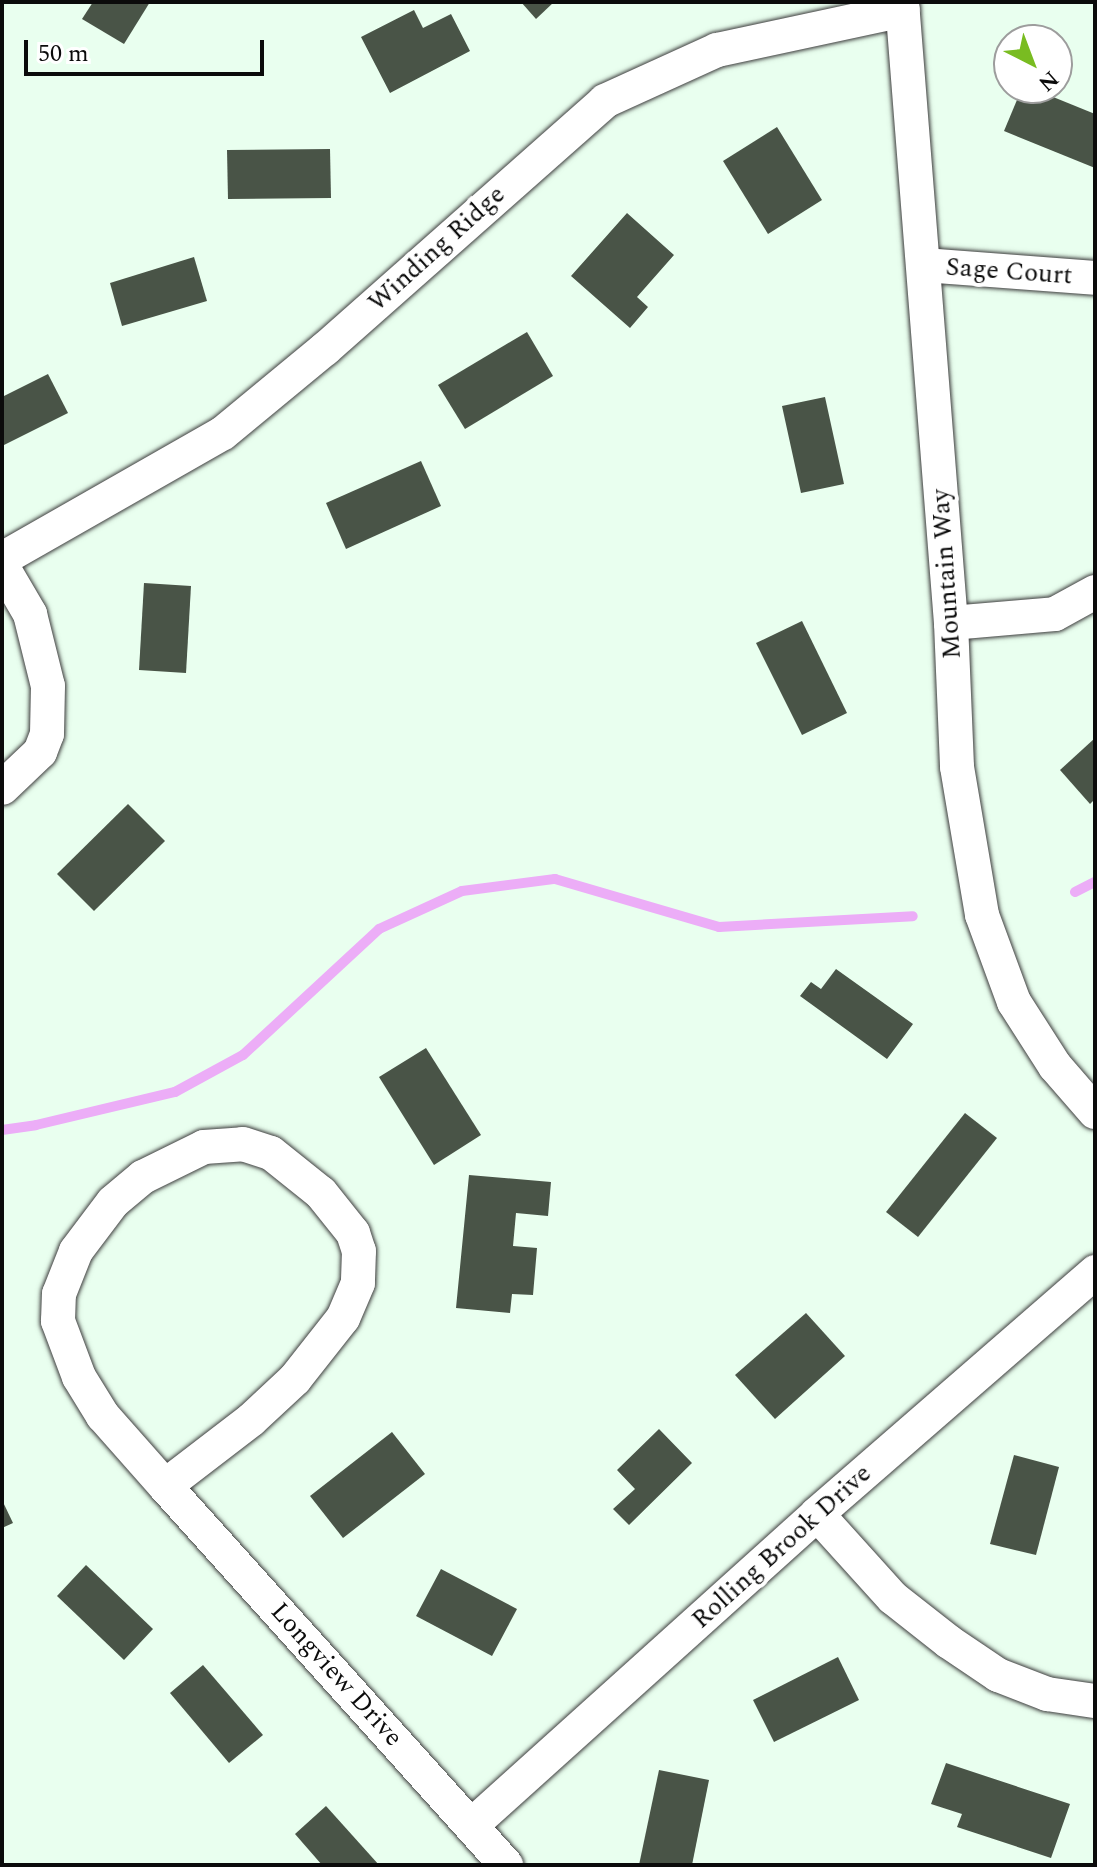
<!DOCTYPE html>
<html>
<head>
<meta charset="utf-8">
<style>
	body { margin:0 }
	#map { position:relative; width:1097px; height:1867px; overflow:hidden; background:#e9ffef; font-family:Spectral,serif }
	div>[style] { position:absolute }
	.stream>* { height:10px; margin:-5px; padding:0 5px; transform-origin:5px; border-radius:5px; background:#ecadf7 }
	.building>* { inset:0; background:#495447 }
	.roads { filter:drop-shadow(0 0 2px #3e3e3e) drop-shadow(0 0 2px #3e3e3e) }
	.minor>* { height:34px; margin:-17px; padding:0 17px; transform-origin:17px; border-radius:17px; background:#fff }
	span { translate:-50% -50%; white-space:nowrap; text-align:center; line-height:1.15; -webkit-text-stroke:8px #fff; paint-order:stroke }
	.street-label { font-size:26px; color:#0b0b0b }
	.frame { position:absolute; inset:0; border:4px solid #0b0b0b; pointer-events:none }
	.north { position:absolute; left:993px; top:24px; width:80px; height:80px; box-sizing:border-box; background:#fff; border:2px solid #9d9d9d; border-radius:50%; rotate:138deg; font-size:22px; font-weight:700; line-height:32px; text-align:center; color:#0b0b0b }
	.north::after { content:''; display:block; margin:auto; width:28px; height:36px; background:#79bc21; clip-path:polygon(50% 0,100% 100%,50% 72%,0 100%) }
	.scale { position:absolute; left:24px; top:40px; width:240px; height:36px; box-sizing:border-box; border:4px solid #0b0b0b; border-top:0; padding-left:10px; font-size:24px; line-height:28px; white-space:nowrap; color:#0b0b0b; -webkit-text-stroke:6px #fff; paint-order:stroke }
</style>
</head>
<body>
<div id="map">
	<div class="stream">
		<div style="left:1075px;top:892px;width:22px;rotate:-27deg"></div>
		<div style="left:2px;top:1130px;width:34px;rotate:-8deg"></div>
		<div style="left:36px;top:1125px;width:143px;rotate:-13.4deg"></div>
		<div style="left:175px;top:1092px;width:77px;rotate:-28.6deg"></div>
		<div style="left:243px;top:1055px;width:185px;rotate:-42.8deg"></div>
		<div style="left:379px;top:929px;width:91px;rotate:-24.6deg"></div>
		<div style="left:462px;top:891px;width:94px;rotate:-7.4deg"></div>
		<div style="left:555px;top:879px;width:171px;rotate:16.3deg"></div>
		<div style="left:719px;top:927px;width:194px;rotate:-3.2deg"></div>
	</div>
	<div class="building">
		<div style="clip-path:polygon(93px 2px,150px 2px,124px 44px,82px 19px)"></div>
		<div style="clip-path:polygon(521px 2px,554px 2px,536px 19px)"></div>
		<div style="clip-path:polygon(414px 10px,423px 28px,451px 14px,470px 51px,390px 93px,361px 37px)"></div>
		<div style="clip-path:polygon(1022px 88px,1031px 88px,1095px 114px,1095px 168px,1004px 131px)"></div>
		<div style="clip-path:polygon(777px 127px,822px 200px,768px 234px,723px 161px)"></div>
		<div style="clip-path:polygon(330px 149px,331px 198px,228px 199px,227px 150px)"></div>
		<div style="clip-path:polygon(627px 213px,674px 255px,637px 297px,648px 307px,630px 328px,571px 276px)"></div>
		<div style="clip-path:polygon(194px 257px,207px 301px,122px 326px,110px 283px)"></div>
		<div style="clip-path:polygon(527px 332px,553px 376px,465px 429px,438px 385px)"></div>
		<div style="clip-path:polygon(48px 374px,68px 413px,2px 446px,2px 397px)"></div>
		<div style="clip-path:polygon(825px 397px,844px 484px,801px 493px,782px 406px)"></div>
		<div style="clip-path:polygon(421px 461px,441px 506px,346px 549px,326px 503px)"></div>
		<div style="clip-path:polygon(144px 583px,191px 586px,186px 673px,139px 670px)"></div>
		<div style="clip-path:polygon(802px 621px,847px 713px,802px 735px,756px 643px)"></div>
		<div style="clip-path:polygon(1095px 738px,1095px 799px,1090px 804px,1060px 770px)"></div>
		<div style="clip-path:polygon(128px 804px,165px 841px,94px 911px,57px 874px)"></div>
		<div style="clip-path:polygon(836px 969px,913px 1024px,887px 1059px,800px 996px,811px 982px,821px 989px)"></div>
		<div style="clip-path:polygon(426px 1048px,481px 1135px,434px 1165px,379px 1077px)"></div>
		<div style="clip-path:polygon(965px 1113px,997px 1138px,918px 1237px,886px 1212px)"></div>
		<div style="clip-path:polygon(469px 1175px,551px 1182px,548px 1216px,516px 1213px,513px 1246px,537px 1248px,533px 1295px,512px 1294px,510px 1313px,456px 1308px)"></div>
		<div style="clip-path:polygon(806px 1313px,845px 1356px,775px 1419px,735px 1375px)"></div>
		<div style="clip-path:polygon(659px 1429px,692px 1463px,629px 1525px,613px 1509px,635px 1489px,617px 1470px)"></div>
		<div style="clip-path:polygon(392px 1432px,425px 1474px,343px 1538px,310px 1496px)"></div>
		<div style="clip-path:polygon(1014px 1455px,1059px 1467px,1036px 1555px,990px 1544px)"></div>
		<div style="clip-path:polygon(2px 1500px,13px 1523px,2px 1528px)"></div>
		<div style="clip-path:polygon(86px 1565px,153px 1629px,124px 1660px,57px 1596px)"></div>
		<div style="clip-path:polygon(441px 1569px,517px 1609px,492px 1656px,416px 1616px)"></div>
		<div style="clip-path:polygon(838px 1657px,859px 1700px,774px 1742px,753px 1700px)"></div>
		<div style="clip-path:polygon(203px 1665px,263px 1735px,229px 1763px,170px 1693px)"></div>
		<div style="clip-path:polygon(946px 1763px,1070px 1804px,1051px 1858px,957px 1827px,962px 1814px,931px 1804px)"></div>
		<div style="clip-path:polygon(659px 1770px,709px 1780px,692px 1865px,639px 1865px)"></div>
		<div style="clip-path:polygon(326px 1806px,379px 1865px,322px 1865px,295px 1834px)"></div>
	</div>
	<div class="roads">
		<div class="minor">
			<div style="left:902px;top:2px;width:623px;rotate:85.49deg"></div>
			<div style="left:951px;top:623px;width:144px;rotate:87.6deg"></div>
			<div style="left:957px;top:767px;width:150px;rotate:80.4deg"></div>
			<div style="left:982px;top:915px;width:93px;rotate:69.8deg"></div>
			<div style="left:1014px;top:1002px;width:76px;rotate:57.4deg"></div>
			<div style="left:1055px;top:1066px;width:61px;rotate:49deg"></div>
			<div style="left:924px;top:265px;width:171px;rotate:4.3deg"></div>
			<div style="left:2px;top:559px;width:254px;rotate:-29.7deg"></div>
			<div style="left:223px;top:433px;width:132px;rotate:-39.5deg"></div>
			<div style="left:325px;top:349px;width:374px;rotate:-41.5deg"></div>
			<div style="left:605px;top:101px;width:123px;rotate:-24.5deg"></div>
			<div style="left:717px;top:50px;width:190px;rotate:-12.1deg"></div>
			<div style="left:2px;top:566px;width:56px;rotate:59.7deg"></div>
			<div style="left:30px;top:614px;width:74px;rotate:76deg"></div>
			<div style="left:48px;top:686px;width:48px;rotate:91.2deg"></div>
			<div style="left:47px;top:734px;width:19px;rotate:111deg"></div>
			<div style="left:40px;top:752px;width:52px;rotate:136.5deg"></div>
			<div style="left:951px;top:623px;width:104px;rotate:-4.9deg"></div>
			<div style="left:1055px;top:614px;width:46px;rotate:-28.8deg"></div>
			<div style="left:243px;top:1144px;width:29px;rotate:18deg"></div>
			<div style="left:271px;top:1153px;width:64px;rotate:38.7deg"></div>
			<div style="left:321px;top:1193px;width:51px;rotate:51.3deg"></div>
			<div style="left:353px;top:1233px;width:19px;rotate:72deg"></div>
			<div style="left:359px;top:1251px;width:32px;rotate:92deg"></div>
			<div style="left:358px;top:1283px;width:38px;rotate:113deg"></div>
			<div style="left:343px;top:1318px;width:78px;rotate:128.2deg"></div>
			<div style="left:295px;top:1379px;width:60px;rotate:137deg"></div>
			<div style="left:251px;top:1420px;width:108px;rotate:142.5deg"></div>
			<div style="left:165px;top:1486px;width:94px;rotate:-131.5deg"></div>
			<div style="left:103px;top:1416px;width:46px;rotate:-121.6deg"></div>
			<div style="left:79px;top:1377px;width:60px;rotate:-110.6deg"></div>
			<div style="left:58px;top:1321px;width:27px;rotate:-88deg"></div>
			<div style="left:59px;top:1294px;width:46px;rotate:-68.4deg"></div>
			<div style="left:76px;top:1251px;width:61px;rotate:-52.9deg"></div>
			<div style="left:113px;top:1202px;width:39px;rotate:-40deg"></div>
			<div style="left:143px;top:1177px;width:68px;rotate:-26.2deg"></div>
			<div style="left:204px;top:1147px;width:39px;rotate:-4deg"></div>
			<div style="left:165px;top:1486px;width:510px;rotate:48.02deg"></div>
			<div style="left:817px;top:1514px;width:113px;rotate:47.9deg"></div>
			<div style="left:893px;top:1598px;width:71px;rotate:38.2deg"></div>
			<div style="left:949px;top:1642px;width:59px;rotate:34deg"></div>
			<div style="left:998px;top:1675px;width:53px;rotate:21.2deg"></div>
			<div style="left:1047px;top:1694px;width:49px;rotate:8.3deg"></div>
			<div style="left:472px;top:1825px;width:464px;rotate:-42deg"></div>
			<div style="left:817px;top:1514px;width:369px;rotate:-41deg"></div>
		</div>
	</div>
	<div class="street-label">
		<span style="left:437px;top:249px;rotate:-42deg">Winding Ridge</span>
		<span style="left:1009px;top:272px;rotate:4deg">Sage Court</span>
		<span style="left:947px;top:574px;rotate:-94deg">Mountain Way</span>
		<span style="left:782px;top:1547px;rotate:-42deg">Rolling Brook Drive</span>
		<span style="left:336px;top:1675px;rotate:48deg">Longview Drive</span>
	</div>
	<div class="frame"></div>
	<div class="north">N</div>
	<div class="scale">50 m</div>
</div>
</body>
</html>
